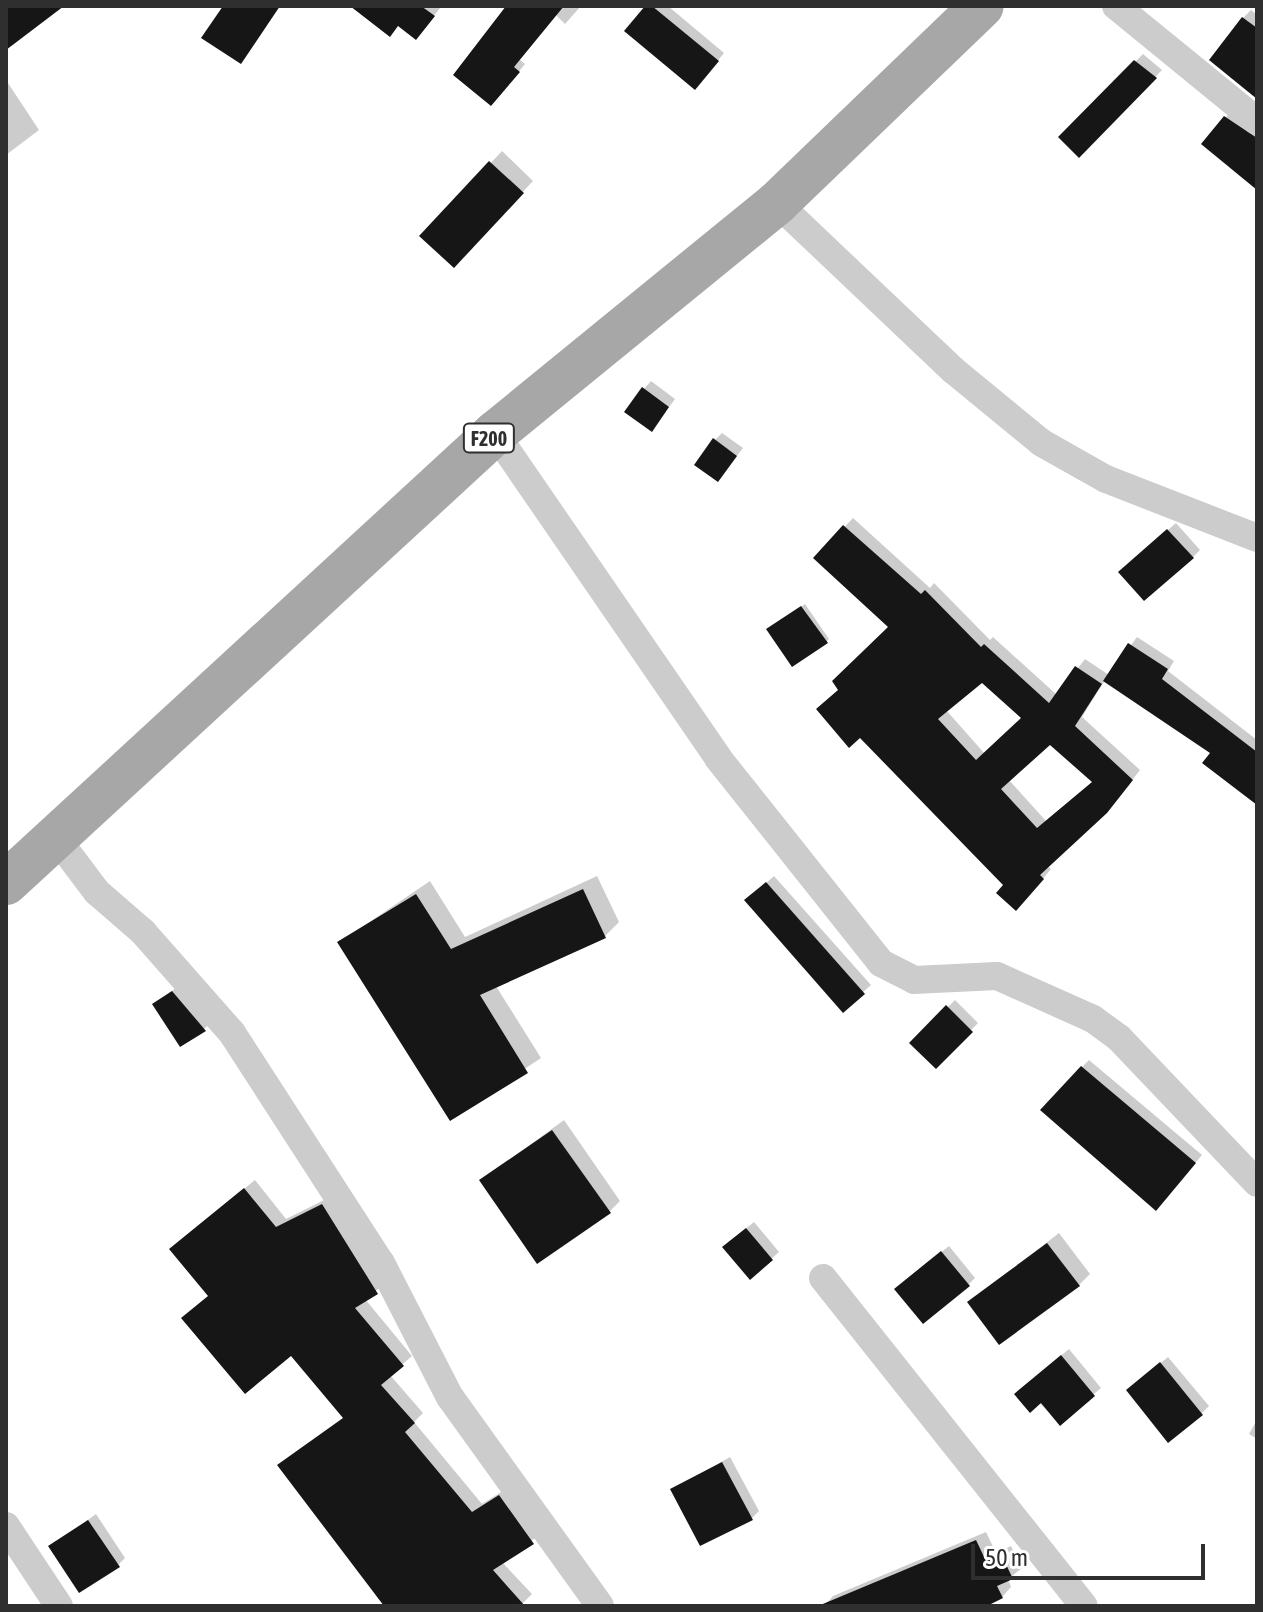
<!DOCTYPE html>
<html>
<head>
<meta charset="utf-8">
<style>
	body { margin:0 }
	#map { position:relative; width:1263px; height:1612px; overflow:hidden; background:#fff; font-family:"Asap Condensed",sans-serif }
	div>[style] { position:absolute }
	.shadow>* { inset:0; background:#0003 }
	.building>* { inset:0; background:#161616 }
	.street>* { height:28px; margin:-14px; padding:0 14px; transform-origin:14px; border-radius:14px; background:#ccc }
	.primary>* { height:44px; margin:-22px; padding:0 22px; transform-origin:22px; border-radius:22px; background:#a7a7a7 }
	span { translate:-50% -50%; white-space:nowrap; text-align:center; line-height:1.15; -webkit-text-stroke:8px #fff; paint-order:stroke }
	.shield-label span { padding:2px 6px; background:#fff; border:2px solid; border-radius:6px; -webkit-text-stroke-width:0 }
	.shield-label { font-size:20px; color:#2f2f2f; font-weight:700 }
	.frame { position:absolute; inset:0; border:8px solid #2f2f2f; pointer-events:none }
	.scale { position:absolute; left:971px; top:1544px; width:234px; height:36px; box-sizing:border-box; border:4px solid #2f2f2f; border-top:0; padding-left:10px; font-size:24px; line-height:28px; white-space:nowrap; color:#2f2f2f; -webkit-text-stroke:6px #fff; paint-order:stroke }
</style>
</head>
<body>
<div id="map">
	<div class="shadow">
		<div style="clip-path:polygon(380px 6px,437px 6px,440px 8px,423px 30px)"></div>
		<div style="clip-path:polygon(509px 6px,581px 6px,565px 24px,556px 15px,519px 59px,525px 64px,498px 97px)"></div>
		<div style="clip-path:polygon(647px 6px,668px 6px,724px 53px,702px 80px)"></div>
		<div style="clip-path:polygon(1251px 10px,1257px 15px,1257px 96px,1243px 18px)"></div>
		<div style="clip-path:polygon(1143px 54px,1162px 70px,1079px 155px,1061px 137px)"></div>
		<div style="clip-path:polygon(6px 80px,39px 130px,6px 155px)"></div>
		<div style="clip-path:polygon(1234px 109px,1257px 127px,1257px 187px,1226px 117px)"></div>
		<div style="clip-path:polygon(502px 151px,533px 181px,465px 254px,422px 236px)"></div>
		<div style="clip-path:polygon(651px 381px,675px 399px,658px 422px,644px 389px)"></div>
		<div style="clip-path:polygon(722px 433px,743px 448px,718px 480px,715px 440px)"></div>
		<div style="clip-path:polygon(evenodd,853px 518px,930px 588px,934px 583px,990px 640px,993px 637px,1057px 695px,1085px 659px,1109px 675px,1137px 637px,1174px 661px,1168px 671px,1257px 740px,1257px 800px,1213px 753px,1105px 680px,1082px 717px,1140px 770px,1115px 802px,1047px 866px,1051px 869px,1025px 900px,1006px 884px,840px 690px,890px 627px,815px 558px,853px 518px,982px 680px,1024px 718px,985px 754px,946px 710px,982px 680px,853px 518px,1050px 742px,1094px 781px,1046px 821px,1009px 780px,1050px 742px)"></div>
		<div style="clip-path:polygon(1176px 523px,1200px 550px,1193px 557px,1128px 565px)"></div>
		<div style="clip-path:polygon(805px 604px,829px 639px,826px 642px,772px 627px)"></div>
		<div style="clip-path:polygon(597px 876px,619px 922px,605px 936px,496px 986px,541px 1058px,450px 1119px,340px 942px,430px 881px,465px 937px)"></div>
		<div style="clip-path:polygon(774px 876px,871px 985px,843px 1010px,754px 894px)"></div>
		<div style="clip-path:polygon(180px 985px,211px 1022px,204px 1029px,154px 1004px)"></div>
		<div style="clip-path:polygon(955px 1000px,978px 1023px,936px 1066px,912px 1043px)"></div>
		<div style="clip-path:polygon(1089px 1060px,1202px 1155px,1163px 1201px,1082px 1067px)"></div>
		<div style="clip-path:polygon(564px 1120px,620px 1201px,609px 1212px,482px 1180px)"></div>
		<div style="clip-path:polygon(255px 1180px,286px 1219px,332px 1196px,386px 1283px,365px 1299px,412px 1356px,390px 1375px,423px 1413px,414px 1422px,482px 1504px,509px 1487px,542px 1533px,502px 1562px,532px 1594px,520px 1606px,390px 1606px,280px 1465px,345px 1417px,291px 1353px,210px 1296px,181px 1240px)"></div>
		<div style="clip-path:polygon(754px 1222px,779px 1252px,751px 1277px,732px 1240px)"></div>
		<div style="clip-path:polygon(1059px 1233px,1090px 1274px,1079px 1285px,970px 1302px)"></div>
		<div style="clip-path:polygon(949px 1246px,975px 1278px,968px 1285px,904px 1282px)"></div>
		<div style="clip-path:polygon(1069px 1349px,1101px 1388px,1060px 1423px,1023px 1387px)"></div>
		<div style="clip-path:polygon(1168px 1357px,1209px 1406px,1202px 1413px,1136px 1383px)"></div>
		<div style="clip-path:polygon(1257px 1420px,1257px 1439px,1249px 1434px)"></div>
		<div style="clip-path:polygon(730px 1457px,759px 1511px,752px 1518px,672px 1490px)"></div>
		<div style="clip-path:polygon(96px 1514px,125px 1558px,118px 1565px,51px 1547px)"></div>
		<div style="clip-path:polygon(986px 1532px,996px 1553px,1011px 1546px,1022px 1568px,1008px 1579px,1011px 1587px,1002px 1597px,982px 1606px,824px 1606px,833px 1596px)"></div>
	</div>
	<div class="building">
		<div style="clip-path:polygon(6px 6px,64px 6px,6px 50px)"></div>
		<div style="clip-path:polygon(223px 6px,280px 6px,241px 64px,201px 38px)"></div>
		<div style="clip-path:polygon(350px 6px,421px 6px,435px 16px,416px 40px,398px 26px,390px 37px)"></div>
		<div style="clip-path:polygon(506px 6px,564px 6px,514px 67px,520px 72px,491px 106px,453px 75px)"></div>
		<div style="clip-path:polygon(645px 6px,652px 6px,719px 61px,695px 90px,624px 31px)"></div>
		<div style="clip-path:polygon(1242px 17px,1257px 28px,1257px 99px,1209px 60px)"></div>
		<div style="clip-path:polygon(1134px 60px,1157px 78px,1079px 158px,1058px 137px)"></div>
		<div style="clip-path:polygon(1224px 116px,1257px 138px,1257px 190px,1201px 144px)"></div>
		<div style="clip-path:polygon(489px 161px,524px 193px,454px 268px,419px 236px)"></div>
		<div style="clip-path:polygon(642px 387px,669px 407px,652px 432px,624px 412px)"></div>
		<div style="clip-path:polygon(713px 438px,737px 456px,718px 482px,694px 465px)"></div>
		<div style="clip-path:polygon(evenodd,843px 525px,921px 594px,925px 590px,981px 647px,984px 644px,1049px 703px,1075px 666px,1102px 684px,1075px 726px,1133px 780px,1107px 813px,1040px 875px,1044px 879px,1016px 911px,996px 893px,1003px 885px,860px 738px,849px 748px,816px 709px,838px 690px,832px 681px,888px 627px,813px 558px,843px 525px,982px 683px,1021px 718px,976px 760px,938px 719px,982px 683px,843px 525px,1050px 745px,1092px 782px,1037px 828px,1001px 789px,1050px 745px)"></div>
		<div style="clip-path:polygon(1167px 529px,1194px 558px,1144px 601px,1118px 572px)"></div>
		<div style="clip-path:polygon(801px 606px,828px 643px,792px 667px,766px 629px)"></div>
		<div style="clip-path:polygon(1128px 643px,1168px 669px,1162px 679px,1257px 752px,1257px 805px,1202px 763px,1210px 753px,1103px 681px)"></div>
		<div style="clip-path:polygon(766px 882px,865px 994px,843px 1013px,744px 900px)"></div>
		<div style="clip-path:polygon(583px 889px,606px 938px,480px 995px,528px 1073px,450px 1121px,337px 942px,416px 894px,451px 949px)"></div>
		<div style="clip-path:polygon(172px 991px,206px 1031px,180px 1047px,152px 1004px)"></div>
		<div style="clip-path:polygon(946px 1005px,973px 1032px,936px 1069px,909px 1043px)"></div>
		<div style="clip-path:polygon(1081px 1066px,1196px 1163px,1156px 1211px,1040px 1110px)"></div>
		<div style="clip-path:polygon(552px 1130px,611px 1213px,537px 1264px,479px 1180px)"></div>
		<div style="clip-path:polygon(244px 1188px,276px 1227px,322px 1204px,378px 1294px,355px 1308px,404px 1366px,381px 1385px,415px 1423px,405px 1432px,472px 1512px,499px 1495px,534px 1544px,493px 1570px,525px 1606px,384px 1606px,277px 1465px,343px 1418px,291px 1356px,245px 1394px,181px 1318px,208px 1296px,169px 1249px)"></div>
		<div style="clip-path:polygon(746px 1228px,773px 1260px,750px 1280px,722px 1247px)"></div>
		<div style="clip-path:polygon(1047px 1243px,1080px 1286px,999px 1345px,967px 1302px)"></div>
		<div style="clip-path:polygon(941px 1251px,970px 1286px,923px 1324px,894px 1289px)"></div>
		<div style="clip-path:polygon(1061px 1355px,1095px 1396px,1060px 1426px,1041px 1403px,1030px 1413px,1014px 1394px)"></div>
		<div style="clip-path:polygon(1160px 1362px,1203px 1415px,1168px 1443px,1126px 1390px)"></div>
		<div style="clip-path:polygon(722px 1462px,753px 1520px,700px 1546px,670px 1489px)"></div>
		<div style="clip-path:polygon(88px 1520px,120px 1567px,79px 1593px,48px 1546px)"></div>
		<div style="clip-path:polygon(976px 1540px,986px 1561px,1001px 1554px,1013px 1579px,997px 1586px,1003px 1598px,987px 1606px,818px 1606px)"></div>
	</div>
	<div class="street">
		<div style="left:1116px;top:6px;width:182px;rotate:39.2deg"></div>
		<div style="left:777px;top:203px;width:243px;rotate:43.5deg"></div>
		<div style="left:953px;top:370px;width:115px;rotate:39.4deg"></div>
		<div style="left:1042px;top:443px;width:73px;rotate:29.4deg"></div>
		<div style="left:1106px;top:479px;width:162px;rotate:21.3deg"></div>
		<div style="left:495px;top:433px;width:394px;rotate:55.5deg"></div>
		<div style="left:718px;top:758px;width:262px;rotate:51.5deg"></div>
		<div style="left:881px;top:963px;width:37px;rotate:27deg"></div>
		<div style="left:914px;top:980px;width:83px;rotate:-2.8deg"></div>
		<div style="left:997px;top:976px;width:105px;rotate:24.1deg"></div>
		<div style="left:1093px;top:1019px;width:32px;rotate:36deg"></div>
		<div style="left:1119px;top:1038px;width:200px;rotate:46.4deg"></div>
		<div style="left:54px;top:835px;width:71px;rotate:53deg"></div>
		<div style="left:97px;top:892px;width:61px;rotate:41deg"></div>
		<div style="left:143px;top:932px;width:135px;rotate:48.6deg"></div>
		<div style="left:232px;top:1033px;width:274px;rotate:57.1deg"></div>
		<div style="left:381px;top:1263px;width:151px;rotate:62.8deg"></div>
		<div style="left:450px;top:1397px;width:257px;rotate:54.3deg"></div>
		<div style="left:823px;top:1278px;width:419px;rotate:51.5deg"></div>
		<div style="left:6px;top:1526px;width:96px;rotate:56.5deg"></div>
	</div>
	<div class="primary">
		<div style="left:6px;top:883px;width:665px;rotate:-42.62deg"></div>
		<div style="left:495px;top:433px;width:364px;rotate:-39.2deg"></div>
		<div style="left:777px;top:203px;width:284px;rotate:-43.9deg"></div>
	</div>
	<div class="shield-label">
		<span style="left:489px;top:438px">F200</span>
	</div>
	<div class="frame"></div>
	<div class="scale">50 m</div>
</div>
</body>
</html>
